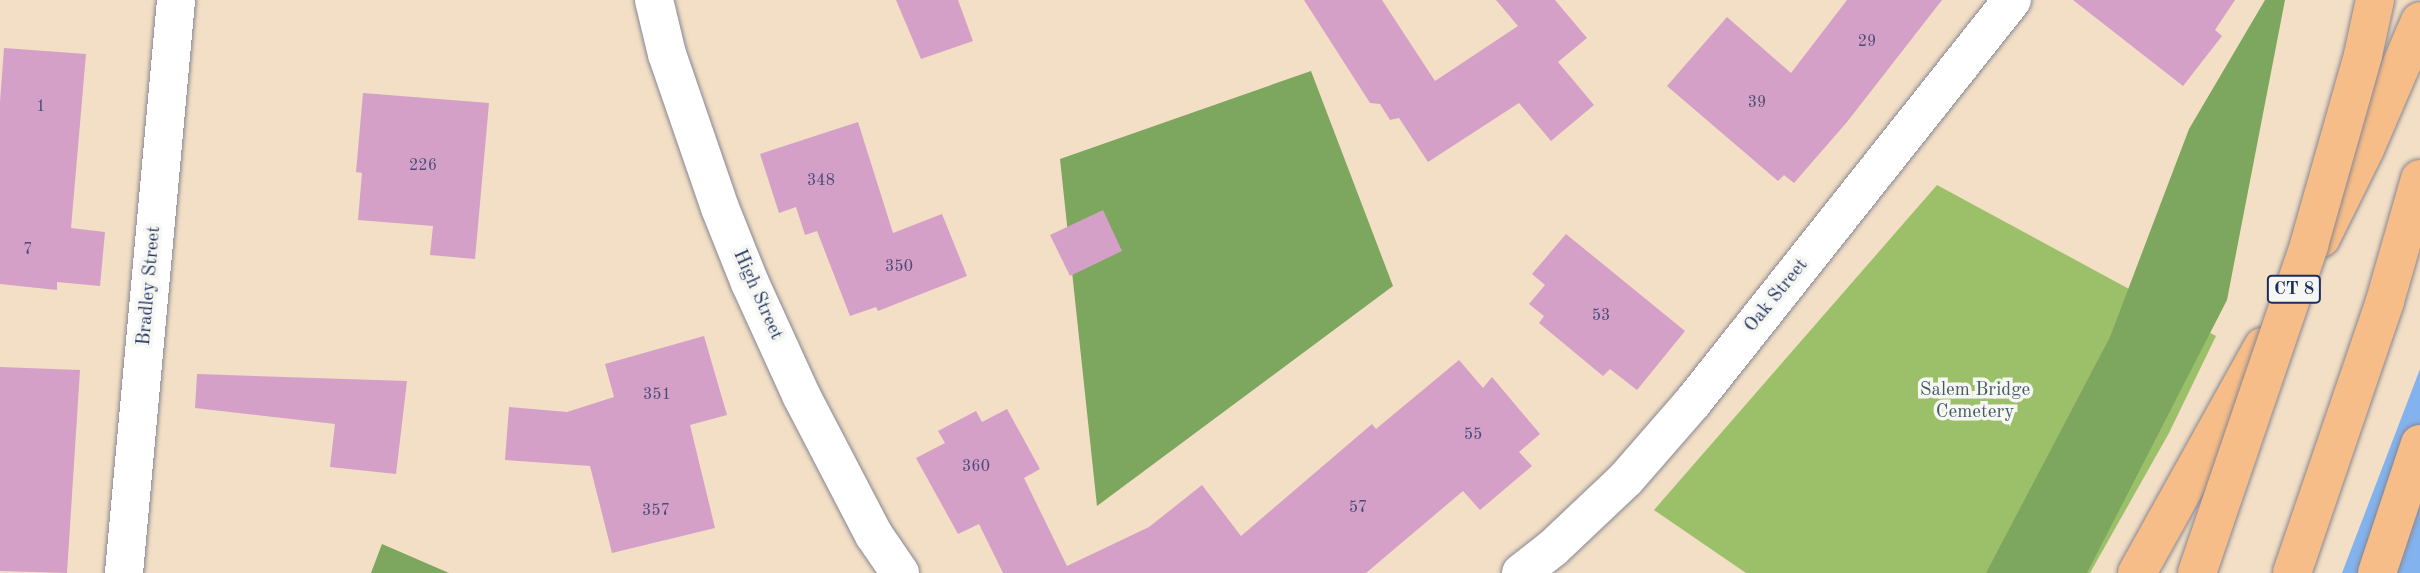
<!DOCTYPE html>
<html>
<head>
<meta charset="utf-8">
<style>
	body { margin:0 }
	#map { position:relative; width:2420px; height:573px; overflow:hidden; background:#f3dfc5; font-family:"Old Standard TT",serif }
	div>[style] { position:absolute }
	.green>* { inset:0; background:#9cc06a }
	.forest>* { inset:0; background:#7da65e }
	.water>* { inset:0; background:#83b3ee }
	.building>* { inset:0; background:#d4a0c7 }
	.roads { filter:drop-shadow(0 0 2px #878792) drop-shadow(0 0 2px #878792) }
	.minor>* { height:38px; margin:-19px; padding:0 19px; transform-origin:19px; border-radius:19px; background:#fff }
	.tertiary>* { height:38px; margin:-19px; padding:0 19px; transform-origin:19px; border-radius:19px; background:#fff }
	.motorway>* { height:38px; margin:-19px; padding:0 19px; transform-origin:19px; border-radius:19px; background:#f7bd88 }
	.bridges { filter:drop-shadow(0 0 2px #878792) drop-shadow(0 0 2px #878792) }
	.motorway-bridge>* { height:38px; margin:-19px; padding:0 19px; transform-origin:19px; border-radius:19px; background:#f7bd88 }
	span { translate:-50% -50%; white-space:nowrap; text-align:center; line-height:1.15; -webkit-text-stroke:7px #f6f6f2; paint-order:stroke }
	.number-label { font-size:16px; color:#494b78 }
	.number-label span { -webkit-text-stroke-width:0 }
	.shield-label span { padding:2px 5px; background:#f6f6f2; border:2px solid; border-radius:5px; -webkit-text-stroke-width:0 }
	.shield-label { font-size:18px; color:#1b2f5e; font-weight:700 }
	.street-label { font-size:19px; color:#1b2f5e }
	.park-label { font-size:19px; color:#425a62 }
</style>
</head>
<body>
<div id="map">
	<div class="green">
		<div style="clip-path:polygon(1937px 185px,2216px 336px,2169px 433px,2090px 573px,1746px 573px,1654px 510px)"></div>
	</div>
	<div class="forest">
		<div style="clip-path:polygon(2265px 0,2285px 0,2227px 300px,2087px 573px,1986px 573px,2110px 337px,2189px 129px)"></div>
		<div style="clip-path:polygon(1311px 71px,1393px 286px,1097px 506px,1060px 159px)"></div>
		<div style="clip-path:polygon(382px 544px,449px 573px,371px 573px)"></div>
	</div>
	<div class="water">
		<div style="clip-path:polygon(2420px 369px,2420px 573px,2342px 573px)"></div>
	</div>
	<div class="building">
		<div style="clip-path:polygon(896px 0,958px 0,973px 41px,921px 59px)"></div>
		<div style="clip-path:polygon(1304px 0,1382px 0,1435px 81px,1518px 26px,1496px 0,1555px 0,1587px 38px,1558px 62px,1594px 105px,1551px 141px,1519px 103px,1428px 162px,1399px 118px,1390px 120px,1380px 104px,1370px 103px)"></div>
		<div style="clip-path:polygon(1847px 0,1942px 0,1847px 122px,1794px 183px,1784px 175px,1778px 181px,1667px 86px,1727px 17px,1791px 73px)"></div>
		<div style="clip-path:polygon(2073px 0,2235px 0,2215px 30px,2222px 36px,2183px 86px)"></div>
		<div style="clip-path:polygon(4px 48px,86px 54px,71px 228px,105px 232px,100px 286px,57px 282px,57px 290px,0 284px,0 102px)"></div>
		<div style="clip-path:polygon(363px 93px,489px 103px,475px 259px,430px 255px,433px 226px,358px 220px,362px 173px,356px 172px)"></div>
		<div style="clip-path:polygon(858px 122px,893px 233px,942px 214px,967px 276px,878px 311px,876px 307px,850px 316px,817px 231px,805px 235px,796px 207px,779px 213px,760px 154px)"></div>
		<div style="clip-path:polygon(1103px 210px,1122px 251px,1070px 276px,1050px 235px)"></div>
		<div style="clip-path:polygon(1566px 234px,1685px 331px,1637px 390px,1610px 369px,1603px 376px,1539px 323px,1544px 316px,1529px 304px,1545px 285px,1532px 274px)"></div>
		<div style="clip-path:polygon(704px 336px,727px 415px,690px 425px,715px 528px,612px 553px,590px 466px,505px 460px,509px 407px,567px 412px,614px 397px,605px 364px)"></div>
		<div style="clip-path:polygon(1459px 360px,1483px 388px,1492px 377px,1540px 434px,1519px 452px,1532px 466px,1480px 510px,1463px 491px,1366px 573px,1003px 573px,979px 524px,958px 534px,916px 458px,945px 443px,938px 431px,976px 411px,982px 422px,1007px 409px,1040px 469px,1024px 478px,1067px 566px,1149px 527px,1202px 485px,1241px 536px,1372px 424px,1376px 429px)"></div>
		<div style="clip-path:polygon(0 367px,80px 370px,67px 573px,0 571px)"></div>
		<div style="clip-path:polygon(197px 374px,407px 381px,396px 474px,330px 467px,335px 424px,195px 408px)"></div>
	</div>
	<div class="roads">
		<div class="minor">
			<div style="left:654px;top:0;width:56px;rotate:76.5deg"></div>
			<div style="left:667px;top:54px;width:163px;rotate:71deg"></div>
			<div style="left:720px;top:208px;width:81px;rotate:68.2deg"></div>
			<div style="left:750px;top:283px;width:123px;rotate:65.5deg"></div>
			<div style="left:801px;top:395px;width:158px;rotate:62.5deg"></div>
			<div style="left:874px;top:535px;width:46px;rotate:55.6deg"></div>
			<div style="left:124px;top:573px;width:575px;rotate:-84.81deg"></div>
		</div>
		<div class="tertiary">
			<div style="left:1521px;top:573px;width:41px;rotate:-38deg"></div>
			<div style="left:1553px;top:548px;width:100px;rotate:-43.4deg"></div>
			<div style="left:1626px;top:479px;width:102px;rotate:-49deg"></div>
			<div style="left:1693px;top:402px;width:513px;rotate:-51.57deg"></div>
		</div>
		<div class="motorway">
			<div style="left:2321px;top:238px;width:99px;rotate:-63.7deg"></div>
			<div style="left:2365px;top:149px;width:139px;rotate:-66.7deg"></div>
			<div style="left:2137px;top:573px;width:259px;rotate:-60.9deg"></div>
			<div style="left:2292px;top:573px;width:287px;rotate:-71.1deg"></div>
			<div style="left:2385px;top:301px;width:127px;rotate:-74deg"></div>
			<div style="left:2377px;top:573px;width:136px;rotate:-71.6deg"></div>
		</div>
	</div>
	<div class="bridges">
		<div class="motorway-bridge">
			<div style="left:2197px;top:573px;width:347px;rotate:-71.1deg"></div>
			<div style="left:2309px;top:245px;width:198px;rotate:-74.1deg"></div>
			<div style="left:2363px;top:55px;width:56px;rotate:-77.7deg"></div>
		</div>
	</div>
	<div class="number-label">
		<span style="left:1867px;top:42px">29</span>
		<span style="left:1757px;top:103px">39</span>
		<span style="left:41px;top:107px">1</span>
		<span style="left:423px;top:166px">226</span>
		<span style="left:821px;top:181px">348</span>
		<span style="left:28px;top:250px">7</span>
		<span style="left:899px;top:267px">350</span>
		<span style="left:1601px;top:316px">53</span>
		<span style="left:657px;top:395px">351</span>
		<span style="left:1473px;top:435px">55</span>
		<span style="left:976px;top:467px">360</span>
		<span style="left:1358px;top:508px">57</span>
		<span style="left:656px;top:511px">357</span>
	</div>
	<div class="shield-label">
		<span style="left:2294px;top:289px">CT 8</span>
	</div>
	<div class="street-label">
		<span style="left:150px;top:286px;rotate:-85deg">Bradley Street</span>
		<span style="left:757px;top:295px;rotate:66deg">High Street</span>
		<span style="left:1777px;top:296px;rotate:-51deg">Oak Street</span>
	</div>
	<div class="park-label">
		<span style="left:1975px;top:402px">Salem Bridge<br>Cemetery</span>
	</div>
</div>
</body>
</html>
